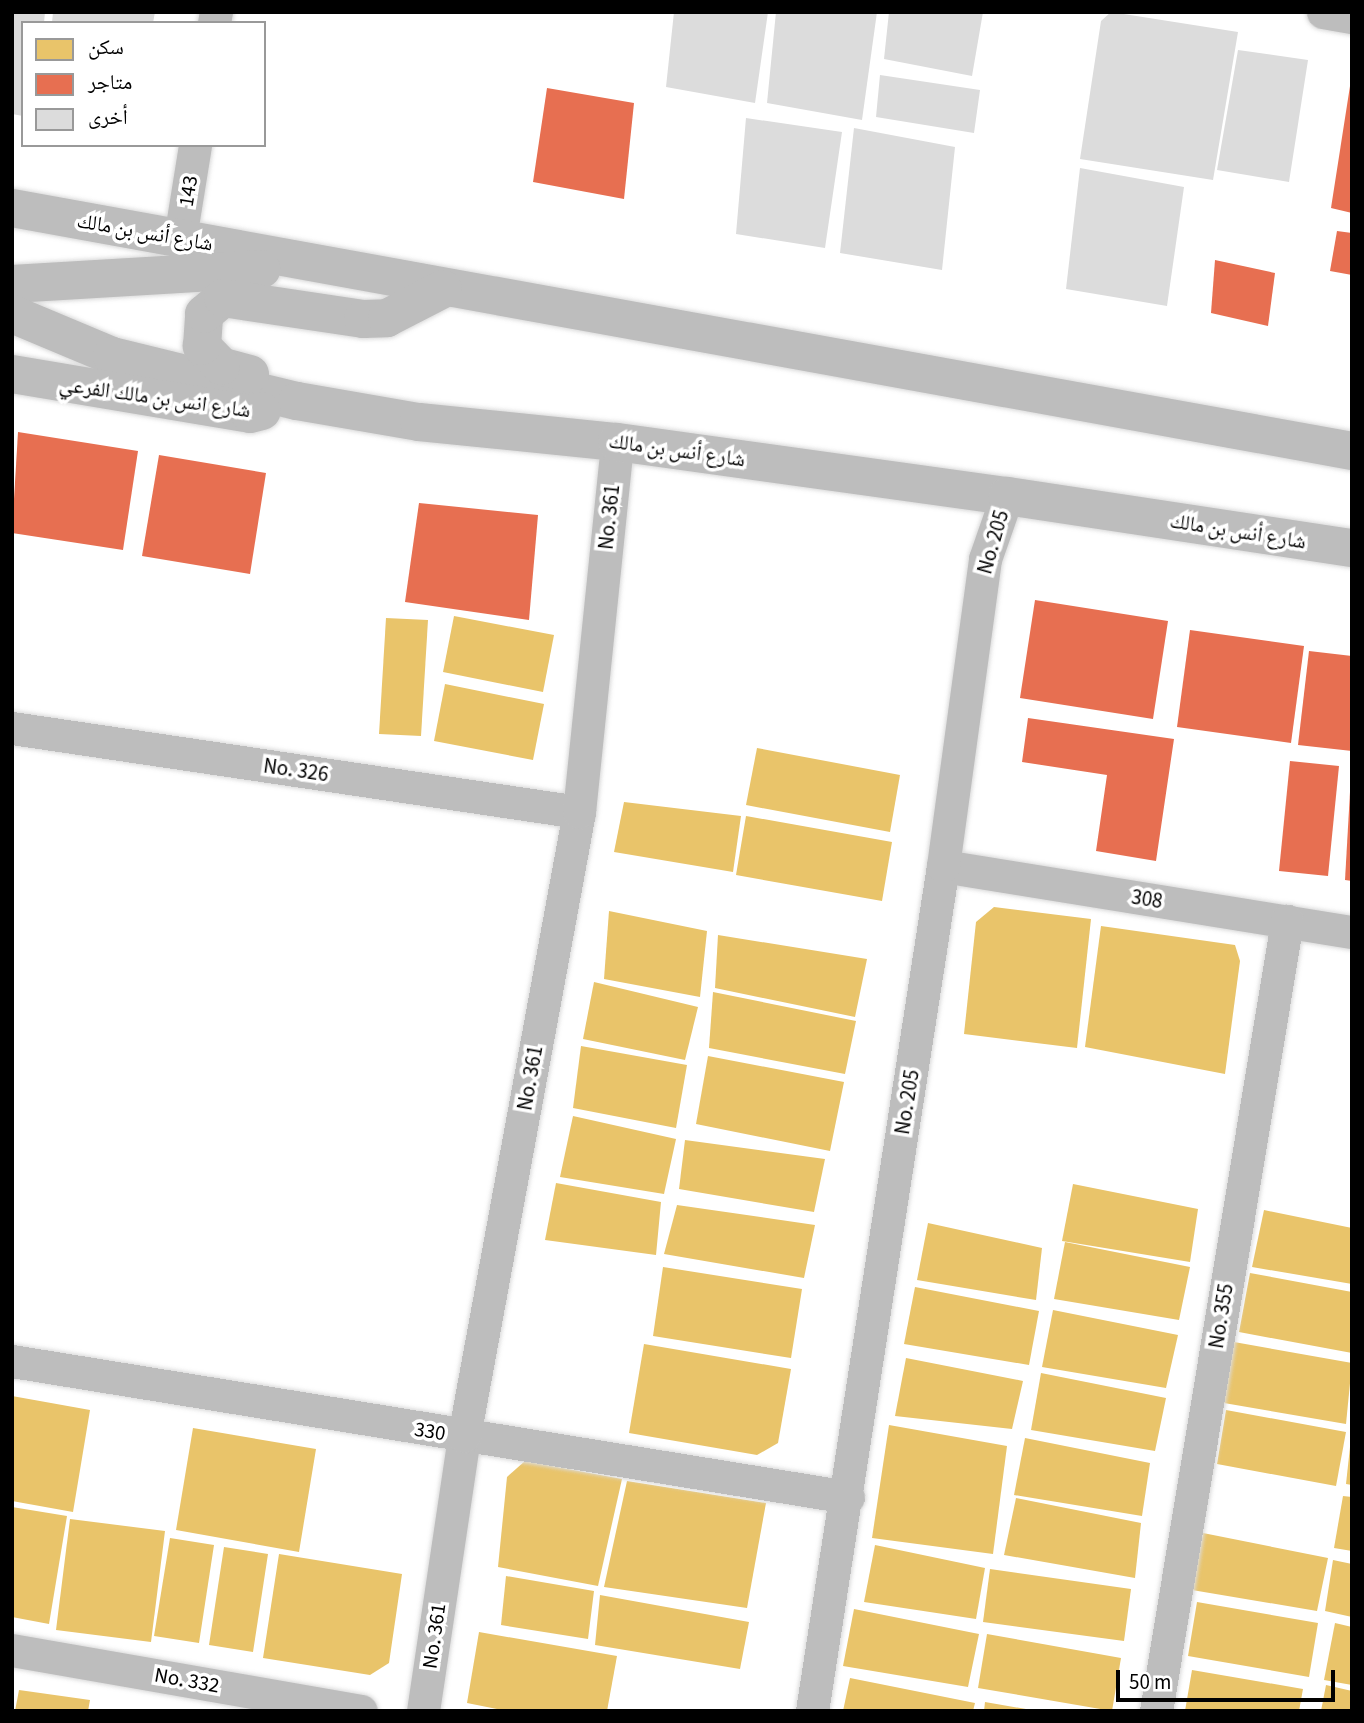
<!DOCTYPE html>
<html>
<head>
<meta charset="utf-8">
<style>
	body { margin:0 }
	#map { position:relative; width:1364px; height:1723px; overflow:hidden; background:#fff; font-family:"Source Sans 3","Noto Naskh Arabic",sans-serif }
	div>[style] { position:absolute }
	.homes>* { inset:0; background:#e9c46a }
	.shops>* { inset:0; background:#e76f51 }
	.building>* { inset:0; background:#dcdcdc }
	.roads { filter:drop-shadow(0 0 2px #dbdbdb) drop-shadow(0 0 2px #dbdbdb) }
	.minor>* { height:33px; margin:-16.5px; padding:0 16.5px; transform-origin:16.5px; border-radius:16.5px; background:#bdbdbd }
	.major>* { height:38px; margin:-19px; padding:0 19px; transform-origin:19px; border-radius:19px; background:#bdbdbd }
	span { translate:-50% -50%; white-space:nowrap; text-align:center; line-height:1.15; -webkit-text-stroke:7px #fff; paint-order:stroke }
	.street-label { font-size:21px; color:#000 }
	.frame { position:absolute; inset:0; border:14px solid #000; pointer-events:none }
	.legend { position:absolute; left:21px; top:21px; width:245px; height:126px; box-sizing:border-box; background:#fff; border:2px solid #999; margin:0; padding:9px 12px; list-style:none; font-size:21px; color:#000 }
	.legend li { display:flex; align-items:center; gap:14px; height:35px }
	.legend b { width:35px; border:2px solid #999 }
	.scale { position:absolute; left:1116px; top:1670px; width:219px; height:32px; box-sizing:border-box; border:4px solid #000; border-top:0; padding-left:9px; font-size:21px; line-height:24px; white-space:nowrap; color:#000; -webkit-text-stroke:5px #fff; paint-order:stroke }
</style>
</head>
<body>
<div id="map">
	<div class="homes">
		<div style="clip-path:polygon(454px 616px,554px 635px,543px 692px,443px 672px)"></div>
		<div style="clip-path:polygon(386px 618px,428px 620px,421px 736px,379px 734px)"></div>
		<div style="clip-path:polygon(445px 684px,544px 704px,533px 760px,434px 741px)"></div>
		<div style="clip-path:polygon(757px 748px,900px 775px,890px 832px,746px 805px)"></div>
		<div style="clip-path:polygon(624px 802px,741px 816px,733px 872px,614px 852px)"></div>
		<div style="clip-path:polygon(746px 816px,892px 842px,882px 901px,736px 875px)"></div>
		<div style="clip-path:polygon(994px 907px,1091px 919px,1077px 1048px,964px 1034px,976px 922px)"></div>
		<div style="clip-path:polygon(609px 911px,707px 931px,700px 997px,604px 979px)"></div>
		<div style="clip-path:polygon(1101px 926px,1235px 945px,1240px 961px,1225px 1074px,1085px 1047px)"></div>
		<div style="clip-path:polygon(718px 935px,867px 959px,855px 1017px,715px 988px)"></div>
		<div style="clip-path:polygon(594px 982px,698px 1007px,685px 1060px,583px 1039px)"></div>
		<div style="clip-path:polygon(713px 992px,856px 1021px,845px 1074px,709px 1048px)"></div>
		<div style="clip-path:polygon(581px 1046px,687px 1065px,676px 1128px,573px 1108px)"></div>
		<div style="clip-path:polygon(708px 1056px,844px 1082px,830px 1151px,696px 1124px)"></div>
		<div style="clip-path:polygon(573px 1116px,676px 1139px,664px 1194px,560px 1177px)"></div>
		<div style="clip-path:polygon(685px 1140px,825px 1159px,814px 1212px,679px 1189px)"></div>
		<div style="clip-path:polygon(556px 1183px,661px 1202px,656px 1255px,545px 1240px)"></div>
		<div style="clip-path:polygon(1073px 1184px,1198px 1209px,1190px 1262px,1062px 1241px)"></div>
		<div style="clip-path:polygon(677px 1205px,815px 1225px,804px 1278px,664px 1254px)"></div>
		<div style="clip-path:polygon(1264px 1210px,1352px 1228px,1352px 1284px,1252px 1267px)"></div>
		<div style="clip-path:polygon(928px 1223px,1042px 1248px,1036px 1300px,917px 1280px)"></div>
		<div style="clip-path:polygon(1065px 1242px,1190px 1267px,1179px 1320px,1054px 1299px)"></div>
		<div style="clip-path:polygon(663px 1267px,802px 1289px,791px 1358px,653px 1336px)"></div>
		<div style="clip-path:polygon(1250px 1273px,1352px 1292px,1352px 1353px,1239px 1332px)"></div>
		<div style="clip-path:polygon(915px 1287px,1039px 1311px,1029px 1365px,904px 1344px)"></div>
		<div style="clip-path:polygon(1053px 1310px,1178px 1335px,1166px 1388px,1042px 1367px)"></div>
		<div style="clip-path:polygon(1234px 1342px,1352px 1363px,1346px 1424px,1224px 1403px)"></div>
		<div style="clip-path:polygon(644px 1344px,791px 1369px,778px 1443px,757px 1455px,629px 1433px)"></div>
		<div style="clip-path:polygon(906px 1358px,1023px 1381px,1012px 1429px,895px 1416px)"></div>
		<div style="clip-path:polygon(1041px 1373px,1166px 1398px,1155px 1451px,1031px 1430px)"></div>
		<div style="clip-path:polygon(12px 1396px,90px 1410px,73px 1512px,12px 1501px)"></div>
		<div style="clip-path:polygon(1226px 1410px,1346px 1432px,1336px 1486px,1217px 1464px)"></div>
		<div style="clip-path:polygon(889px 1425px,1007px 1446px,993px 1554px,872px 1538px)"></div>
		<div style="clip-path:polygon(193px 1428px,316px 1449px,299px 1552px,176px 1530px)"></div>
		<div style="clip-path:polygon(1025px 1438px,1150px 1463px,1142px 1516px,1014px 1495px)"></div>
		<div style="clip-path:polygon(1350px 1447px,1352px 1447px,1352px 1485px,1346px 1484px)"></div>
		<div style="clip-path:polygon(525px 1461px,622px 1479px,598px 1586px,498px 1567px,507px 1477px)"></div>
		<div style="clip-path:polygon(627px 1481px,766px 1503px,747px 1608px,604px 1587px)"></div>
		<div style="clip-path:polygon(1343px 1496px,1352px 1497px,1352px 1551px,1334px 1548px)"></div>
		<div style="clip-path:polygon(1016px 1498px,1141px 1523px,1135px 1578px,1004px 1555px)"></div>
		<div style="clip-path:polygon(12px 1507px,67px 1516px,49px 1624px,12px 1617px)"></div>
		<div style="clip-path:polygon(70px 1519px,165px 1531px,151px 1642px,56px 1630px)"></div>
		<div style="clip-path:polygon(1203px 1533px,1328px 1558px,1317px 1611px,1192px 1590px)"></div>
		<div style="clip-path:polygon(170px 1538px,214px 1545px,199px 1643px,154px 1636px)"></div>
		<div style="clip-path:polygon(875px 1545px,985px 1568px,976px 1619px,864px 1602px)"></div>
		<div style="clip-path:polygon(224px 1547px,268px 1554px,253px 1652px,209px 1645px)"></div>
		<div style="clip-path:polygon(279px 1554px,402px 1574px,389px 1663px,370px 1675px,263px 1658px)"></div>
		<div style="clip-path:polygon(1333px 1560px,1352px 1564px,1352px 1617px,1325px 1611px)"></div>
		<div style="clip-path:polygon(990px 1569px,1131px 1589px,1124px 1641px,983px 1622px)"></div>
		<div style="clip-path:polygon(506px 1576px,594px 1591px,588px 1639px,501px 1625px)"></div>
		<div style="clip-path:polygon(600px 1595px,749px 1622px,740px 1669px,595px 1645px)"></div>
		<div style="clip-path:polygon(1197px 1602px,1318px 1623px,1309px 1677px,1188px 1656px)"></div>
		<div style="clip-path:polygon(854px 1609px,979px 1634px,968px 1687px,843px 1666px)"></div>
		<div style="clip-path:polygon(1335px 1623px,1352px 1627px,1352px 1685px,1324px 1680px)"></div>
		<div style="clip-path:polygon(479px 1632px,617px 1656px,607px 1711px,507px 1711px,467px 1703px)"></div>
		<div style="clip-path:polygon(987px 1634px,1121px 1658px,1112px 1711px,978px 1688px)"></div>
		<div style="clip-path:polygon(1192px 1670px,1303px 1689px,1299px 1711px,1185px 1711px)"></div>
		<div style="clip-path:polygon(850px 1678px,975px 1703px,973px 1711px,843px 1711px)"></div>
		<div style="clip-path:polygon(1326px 1685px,1352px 1691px,1352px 1711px,1321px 1711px)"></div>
		<div style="clip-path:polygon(19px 1690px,90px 1700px,88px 1711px,15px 1711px)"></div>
		<div style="clip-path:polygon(985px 1702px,1026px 1709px,1026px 1711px,984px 1711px)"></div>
	</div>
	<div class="shops">
		<div style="clip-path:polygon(1350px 86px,1352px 86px,1352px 213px,1331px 208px)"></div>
		<div style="clip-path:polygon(547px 88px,634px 103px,624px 199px,533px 182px)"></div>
		<div style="clip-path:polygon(1337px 231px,1352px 233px,1352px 275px,1330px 271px)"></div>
		<div style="clip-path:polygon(1215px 260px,1275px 273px,1268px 326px,1211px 313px)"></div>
		<div style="clip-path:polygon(18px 432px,138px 451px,123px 550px,12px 533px)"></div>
		<div style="clip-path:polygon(159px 455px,266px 473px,250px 574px,142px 556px)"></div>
		<div style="clip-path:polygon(419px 503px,538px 515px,529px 620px,405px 602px)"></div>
		<div style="clip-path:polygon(1035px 600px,1168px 621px,1153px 719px,1020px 698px)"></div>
		<div style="clip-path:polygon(1190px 630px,1304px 646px,1291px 743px,1177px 727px)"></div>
		<div style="clip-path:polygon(1309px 651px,1352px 656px,1352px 751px,1298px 745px)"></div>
		<div style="clip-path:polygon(1028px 718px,1174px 739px,1156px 861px,1096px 851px,1107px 775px,1022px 762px)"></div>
		<div style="clip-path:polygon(1290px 761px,1339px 766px,1328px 876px,1279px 871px)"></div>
		<div style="clip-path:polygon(1350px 792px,1352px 792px,1352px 881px,1345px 880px)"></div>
	</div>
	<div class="building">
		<div style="clip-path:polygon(12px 12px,45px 12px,44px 23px,23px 23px,23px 116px,12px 114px)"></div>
		<div style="clip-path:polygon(53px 12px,155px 12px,153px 23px,52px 23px)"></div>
		<div style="clip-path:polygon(674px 12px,768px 12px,755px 103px,666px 87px)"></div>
		<div style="clip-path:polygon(776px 12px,877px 12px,862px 120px,767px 103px)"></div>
		<div style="clip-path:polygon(889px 12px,983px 12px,972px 76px,884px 59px)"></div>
		<div style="clip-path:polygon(1111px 12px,1238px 32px,1213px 180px,1080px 159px,1101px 21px)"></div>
		<div style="clip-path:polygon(1238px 50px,1308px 60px,1289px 182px,1217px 170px)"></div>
		<div style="clip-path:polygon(880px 75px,980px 90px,974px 133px,876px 117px)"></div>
		<div style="clip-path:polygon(746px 118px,842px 132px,825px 248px,736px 234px)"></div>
		<div style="clip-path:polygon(854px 128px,955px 147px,942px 270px,840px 253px)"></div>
		<div style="clip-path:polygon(1080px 168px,1184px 187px,1167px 306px,1066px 289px)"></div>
	</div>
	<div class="roads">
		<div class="minor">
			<div style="left:1323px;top:12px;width:29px;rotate:10deg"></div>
			<div style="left:214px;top:23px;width:11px;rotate:-80deg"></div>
			<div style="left:180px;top:238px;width:94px;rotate:-80.8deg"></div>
			<div style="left:12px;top:728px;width:573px;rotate:8.43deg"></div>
			<div style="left:943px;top:866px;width:414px;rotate:9.2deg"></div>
			<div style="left:12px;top:1361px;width:847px;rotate:9.24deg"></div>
			<div style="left:12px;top:1650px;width:354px;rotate:9.9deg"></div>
			<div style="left:423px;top:1711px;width:278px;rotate:-81.5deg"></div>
			<div style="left:464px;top:1436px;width:635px;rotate:-79.56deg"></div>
			<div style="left:579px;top:812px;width:372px;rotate:-84.1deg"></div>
			<div style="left:812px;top:1711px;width:855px;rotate:-81.19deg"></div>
			<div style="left:943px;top:866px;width:310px;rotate:-82.2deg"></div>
			<div style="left:985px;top:559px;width:67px;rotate:-70.8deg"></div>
			<div style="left:1156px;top:1711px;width:801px;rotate:-80.58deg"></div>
		</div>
		<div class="major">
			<div style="left:12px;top:208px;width:1362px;rotate:10.28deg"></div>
			<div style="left:12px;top:284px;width:250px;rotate:-3.4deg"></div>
			<div style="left:12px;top:314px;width:108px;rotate:22.8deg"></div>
			<div style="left:112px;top:356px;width:190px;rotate:13.7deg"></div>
			<div style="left:297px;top:401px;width:124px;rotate:9.8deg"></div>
			<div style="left:419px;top:422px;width:199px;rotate:5.8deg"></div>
			<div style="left:617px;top:442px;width:394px;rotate:7.9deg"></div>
			<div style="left:1007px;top:496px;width:349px;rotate:8.6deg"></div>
			<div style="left:12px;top:374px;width:241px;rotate:9.5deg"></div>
			<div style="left:250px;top:414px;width:12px;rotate:-14deg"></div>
			<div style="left:250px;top:374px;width:30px;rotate:-165deg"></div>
			<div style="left:221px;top:366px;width:28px;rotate:-134deg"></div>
			<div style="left:202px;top:346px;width:32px;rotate:-86deg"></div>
			<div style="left:204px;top:314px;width:25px;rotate:-40deg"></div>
			<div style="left:223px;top:298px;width:142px;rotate:8.5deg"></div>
			<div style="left:363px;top:319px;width:24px;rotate:-2deg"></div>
			<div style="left:387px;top:318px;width:63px;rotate:-27.4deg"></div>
		</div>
	</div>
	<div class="street-label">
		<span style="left:188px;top:191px;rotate:-81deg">143</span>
		<span style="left:145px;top:232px;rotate:10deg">شارع أنس بن مالك</span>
		<span style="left:155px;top:397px;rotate:8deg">شارع انس بن مالك الفرعي</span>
		<span style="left:677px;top:450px;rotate:8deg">شارع أنس بن مالك</span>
		<span style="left:609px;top:517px;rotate:-84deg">No. 361</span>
		<span style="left:1238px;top:531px;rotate:9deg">شارع أنس بن مالك</span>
		<span style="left:993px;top:542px;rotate:-74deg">No. 205</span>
		<span style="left:296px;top:770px;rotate:8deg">No. 326</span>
		<span style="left:1147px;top:899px;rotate:9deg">308</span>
		<span style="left:530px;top:1078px;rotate:-80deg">No. 361</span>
		<span style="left:907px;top:1102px;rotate:-81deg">No. 205</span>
		<span style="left:1221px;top:1316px;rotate:-81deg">No. 355</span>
		<span style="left:430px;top:1431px;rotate:9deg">330</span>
		<span style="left:434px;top:1636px;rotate:-82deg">No. 361</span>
		<span style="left:187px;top:1680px;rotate:10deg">No. 332</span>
	</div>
	<div class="frame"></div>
	<ul class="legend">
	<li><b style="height:19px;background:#e9c46a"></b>سكن</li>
	<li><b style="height:19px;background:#e76f51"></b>متاجر</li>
	<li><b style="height:19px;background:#dcdcdc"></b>أخرى</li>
	</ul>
	<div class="scale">50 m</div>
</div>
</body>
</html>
